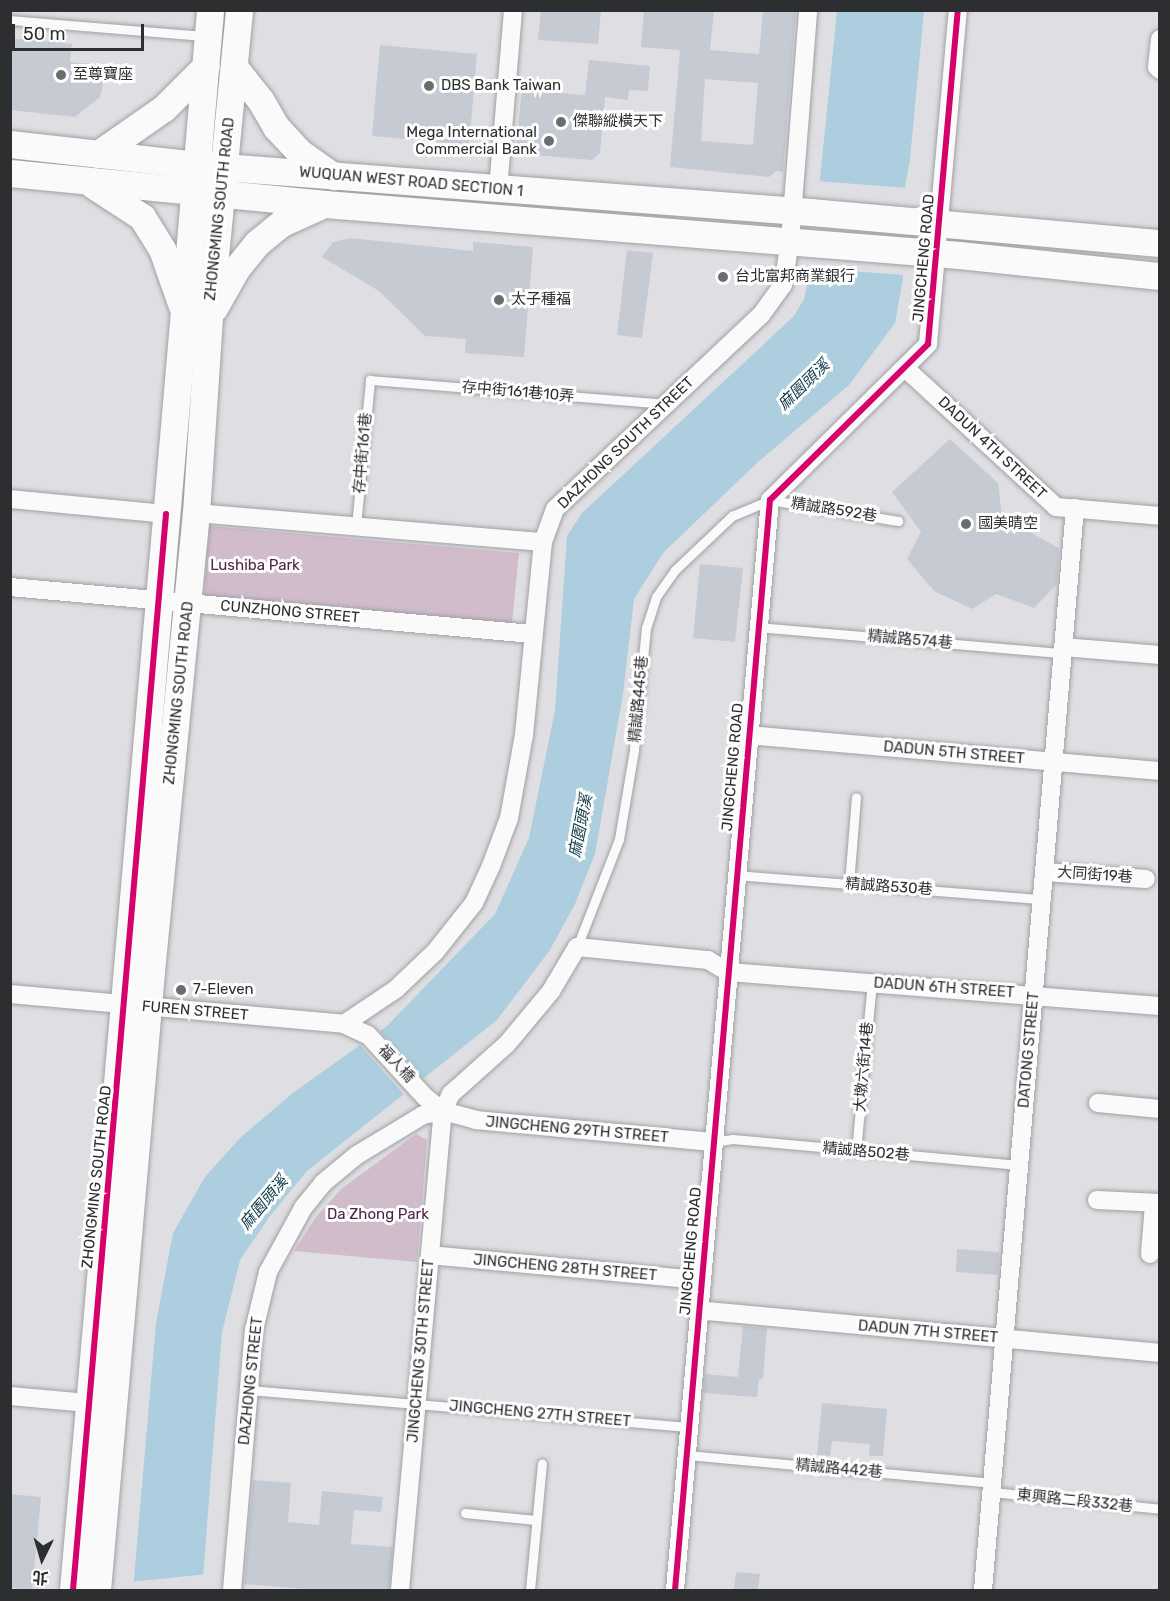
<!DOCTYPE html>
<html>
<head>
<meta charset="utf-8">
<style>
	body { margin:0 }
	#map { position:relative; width:1170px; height:1601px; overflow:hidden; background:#dfdfe3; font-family:Rubik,"Noto Sans TC",sans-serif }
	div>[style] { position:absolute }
	.green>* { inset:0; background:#d1bccc }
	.water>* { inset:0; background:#accede }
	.pier>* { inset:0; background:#dfdfe3 }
	.building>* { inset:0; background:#c5cad3 }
	.roads { filter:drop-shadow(0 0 2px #a1a1a4) drop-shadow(0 0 2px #a1a1a4) }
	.service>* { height:9px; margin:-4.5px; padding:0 4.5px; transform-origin:4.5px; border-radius:4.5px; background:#fafafb }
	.minor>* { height:18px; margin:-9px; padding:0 9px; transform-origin:9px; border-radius:9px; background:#fafafb }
	.secondary>* { height:27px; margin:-13.5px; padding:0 13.5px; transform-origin:13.5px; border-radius:13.5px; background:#fafafb }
	.cycleway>* { height:6px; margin:-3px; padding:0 3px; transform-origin:3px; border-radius:3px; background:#d6006c }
	.dots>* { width:16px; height:16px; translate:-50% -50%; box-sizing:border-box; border:3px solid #fff; border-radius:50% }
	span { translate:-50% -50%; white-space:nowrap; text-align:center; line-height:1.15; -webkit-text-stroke:6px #fff; paint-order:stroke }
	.poi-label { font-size:15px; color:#2d2e30 }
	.left { translate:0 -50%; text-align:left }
	.right { translate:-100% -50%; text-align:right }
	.street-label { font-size:15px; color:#2d2e30 }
	.park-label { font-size:15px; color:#532146 }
	.water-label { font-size:16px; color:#0a3646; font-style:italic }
	.frame { position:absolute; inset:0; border:12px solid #2d2e30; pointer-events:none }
	.north { position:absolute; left:12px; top:1529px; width:60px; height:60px; -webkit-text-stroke:4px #fff; paint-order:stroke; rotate:185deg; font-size:16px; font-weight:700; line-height:24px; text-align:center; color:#2d2e30 }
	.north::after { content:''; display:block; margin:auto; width:21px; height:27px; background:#2d2e30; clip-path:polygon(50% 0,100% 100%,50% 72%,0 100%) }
	.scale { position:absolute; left:12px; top:24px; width:132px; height:27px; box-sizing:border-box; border:3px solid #2d2e30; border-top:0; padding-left:8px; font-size:18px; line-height:21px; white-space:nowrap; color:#2d2e30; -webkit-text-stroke:4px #fff; paint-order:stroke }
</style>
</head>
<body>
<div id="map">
	<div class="green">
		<div style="clip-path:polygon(209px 526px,519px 553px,512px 623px,204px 598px)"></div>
		<div style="clip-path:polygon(416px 1134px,427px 1140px,417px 1262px,294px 1251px,316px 1217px,341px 1189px)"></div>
	</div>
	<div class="water">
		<div style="clip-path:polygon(837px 11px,924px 11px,910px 159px,905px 187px,903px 278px,895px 323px,849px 385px,758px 462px,663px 553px,634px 599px,623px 694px,595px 854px,575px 904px,550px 950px,497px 1020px,307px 1171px,270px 1216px,240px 1260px,222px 1332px,202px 1590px,133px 1590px,156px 1323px,173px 1233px,205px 1177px,241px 1137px,294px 1092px,387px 1026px,495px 914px,529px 838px,555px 710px,567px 536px,582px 513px,794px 316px,804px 299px,811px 268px)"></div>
	</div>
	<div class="pier">
		<div style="clip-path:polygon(816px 181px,908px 188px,905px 275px,810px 268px)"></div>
		<div style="clip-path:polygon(378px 1029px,426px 1082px,406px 1097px,359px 1044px)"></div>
		<div style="clip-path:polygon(207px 1574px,205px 1590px,130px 1590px,131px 1582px)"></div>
	</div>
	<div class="building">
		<div style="clip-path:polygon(541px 10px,601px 10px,598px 44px,538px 40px)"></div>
		<div style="clip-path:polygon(evenodd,644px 10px,714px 10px,710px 50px,759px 54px,763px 10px,796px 10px,783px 172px,776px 171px,769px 177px,670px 167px,680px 50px,641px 47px,644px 10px,705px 79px,758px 83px,753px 145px,701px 141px,705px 79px)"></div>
		<div style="clip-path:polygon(10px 38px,72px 44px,70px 62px,114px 66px,110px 79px,104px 79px,100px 97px,75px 117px,10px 110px)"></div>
		<div style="clip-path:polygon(380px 45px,477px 54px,469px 145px,372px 136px)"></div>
		<div style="clip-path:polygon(589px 60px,650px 66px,648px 91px,629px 90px,628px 100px,605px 97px,600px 153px,592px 160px,523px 154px,516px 147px,522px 90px,585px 95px)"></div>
		<div style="clip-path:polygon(350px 238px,473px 251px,473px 242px,533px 247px,524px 357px,465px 353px,466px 339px,425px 336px,379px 291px,322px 257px,333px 242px)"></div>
		<div style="clip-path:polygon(627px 250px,653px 253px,642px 338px,617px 335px)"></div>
		<div style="clip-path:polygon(950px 439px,998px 483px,1002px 517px,1059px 548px,1057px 584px,1034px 608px,996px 594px,972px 609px,934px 591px,907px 559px,921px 532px,892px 492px)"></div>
		<div style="clip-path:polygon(700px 564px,743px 568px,735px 642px,693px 638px)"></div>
		<div style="clip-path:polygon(957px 1249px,999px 1252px,998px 1275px,956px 1272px)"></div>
		<div style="clip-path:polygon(743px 1326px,767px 1328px,763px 1379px,759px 1379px,757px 1397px,703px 1393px,705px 1374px,738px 1377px)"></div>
		<div style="clip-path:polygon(822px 1403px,887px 1409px,883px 1456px,869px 1456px,870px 1444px,832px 1441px,830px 1456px,817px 1455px)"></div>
		<div style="clip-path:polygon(253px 1480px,291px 1483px,288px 1522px,319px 1525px,322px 1491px,383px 1497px,381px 1512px,354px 1510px,351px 1544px,393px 1547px,389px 1590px,317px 1590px,244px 1584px)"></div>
		<div style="clip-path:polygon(10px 1494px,41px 1497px,32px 1590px,10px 1588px)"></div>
		<div style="clip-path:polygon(736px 1572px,760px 1574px,758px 1590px,734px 1590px)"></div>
	</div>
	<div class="roads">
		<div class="service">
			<div style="left:10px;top:20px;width:196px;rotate:4.7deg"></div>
			<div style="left:356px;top:526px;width:147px;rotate:-84.5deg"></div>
			<div style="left:370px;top:380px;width:297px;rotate:4.6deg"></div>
			<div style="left:757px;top:627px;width:307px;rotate:4.9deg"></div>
			<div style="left:735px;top:875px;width:308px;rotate:4.5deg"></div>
			<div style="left:849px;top:884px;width:87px;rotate:-85.4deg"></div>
			<div style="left:577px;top:947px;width:116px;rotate:-68.7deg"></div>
			<div style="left:619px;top:839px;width:90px;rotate:-80.4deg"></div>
			<div style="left:634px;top:750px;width:123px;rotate:-84.4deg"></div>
			<div style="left:646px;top:628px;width:33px;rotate:-72deg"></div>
			<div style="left:656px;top:597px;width:33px;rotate:-55deg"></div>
			<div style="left:675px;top:570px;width:79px;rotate:-43.5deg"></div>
			<div style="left:732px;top:516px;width:41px;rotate:-22.8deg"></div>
			<div style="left:770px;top:500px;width:130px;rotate:9.3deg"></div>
			<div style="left:712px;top:1142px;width:21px;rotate:-8deg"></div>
			<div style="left:733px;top:1139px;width:287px;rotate:5.2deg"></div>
			<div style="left:856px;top:1151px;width:169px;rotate:-84.6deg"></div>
			<div style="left:249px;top:1390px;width:441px;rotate:4.8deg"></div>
			<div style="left:686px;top:1455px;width:307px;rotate:5.2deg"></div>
			<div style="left:991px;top:1492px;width:170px;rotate:5.7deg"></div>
			<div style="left:465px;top:1513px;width:71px;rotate:5.6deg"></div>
			<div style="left:530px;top:1590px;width:127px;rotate:-84.6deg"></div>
		</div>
		<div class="minor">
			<div style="left:1160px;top:39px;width:28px;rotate:96deg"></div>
			<div style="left:1157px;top:67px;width:4px;rotate:45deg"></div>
			<div style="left:498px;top:189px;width:180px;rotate:-85.2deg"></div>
			<div style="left:905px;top:368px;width:205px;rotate:42.6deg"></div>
			<div style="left:1056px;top:507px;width:104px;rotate:4.9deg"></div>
			<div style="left:10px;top:499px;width:157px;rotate:5.5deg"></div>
			<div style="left:196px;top:513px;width:348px;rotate:4.8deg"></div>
			<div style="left:10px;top:587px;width:525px;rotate:5.14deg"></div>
			<div style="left:1063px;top:647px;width:97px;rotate:4.7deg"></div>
			<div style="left:748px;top:735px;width:414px;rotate:5deg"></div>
			<div style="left:1044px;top:872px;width:102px;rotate:3.9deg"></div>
			<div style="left:10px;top:994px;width:335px;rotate:5.1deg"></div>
			<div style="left:344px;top:1024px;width:26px;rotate:25deg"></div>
			<div style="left:368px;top:1035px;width:84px;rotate:47.4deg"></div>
			<div style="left:425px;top:1097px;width:23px;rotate:38deg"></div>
			<div style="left:443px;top:1111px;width:34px;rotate:15deg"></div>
			<div style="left:476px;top:1120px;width:237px;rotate:5.3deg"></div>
			<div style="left:344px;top:1024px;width:63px;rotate:-33.9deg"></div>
			<div style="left:396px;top:989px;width:54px;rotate:-43.5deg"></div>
			<div style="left:435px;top:952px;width:63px;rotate:-51.5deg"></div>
			<div style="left:474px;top:903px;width:41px;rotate:-65.3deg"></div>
			<div style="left:491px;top:866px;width:51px;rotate:-69.4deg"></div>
			<div style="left:509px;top:818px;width:84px;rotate:-79.8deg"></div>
			<div style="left:524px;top:735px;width:194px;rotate:-84.4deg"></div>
			<div style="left:543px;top:542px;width:35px;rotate:-70deg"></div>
			<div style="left:555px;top:509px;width:283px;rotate:-43.3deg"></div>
			<div style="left:761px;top:315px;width:37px;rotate:-54deg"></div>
			<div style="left:783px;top:285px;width:45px;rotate:-81deg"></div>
			<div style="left:790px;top:241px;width:232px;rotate:-85.5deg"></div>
			<div style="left:1098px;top:1103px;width:62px;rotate:5.5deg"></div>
			<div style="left:1097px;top:1200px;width:63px;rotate:2.7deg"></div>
			<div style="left:1150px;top:1254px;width:50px;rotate:-85.4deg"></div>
			<div style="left:430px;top:1255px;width:271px;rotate:5.3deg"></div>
			<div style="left:697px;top:1310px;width:465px;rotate:5.3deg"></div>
			<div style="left:10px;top:1396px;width:89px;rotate:5.1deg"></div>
			<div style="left:232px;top:1590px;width:261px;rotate:-85.2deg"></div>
			<div style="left:254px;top:1330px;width:60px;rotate:-76.4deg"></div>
			<div style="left:268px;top:1272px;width:73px;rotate:-61.3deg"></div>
			<div style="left:303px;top:1208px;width:32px;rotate:-51deg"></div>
			<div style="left:323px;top:1183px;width:44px;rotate:-39.5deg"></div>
			<div style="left:357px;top:1155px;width:77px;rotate:-31.2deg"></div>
			<div style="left:423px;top:1115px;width:20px;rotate:-11deg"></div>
			<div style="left:400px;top:1590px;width:481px;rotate:-84.9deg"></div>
			<div style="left:443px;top:1111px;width:19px;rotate:-65deg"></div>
			<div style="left:451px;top:1094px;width:75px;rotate:-41.8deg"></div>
			<div style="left:507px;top:1044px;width:69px;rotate:-50.3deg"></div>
			<div style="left:551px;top:991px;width:51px;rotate:-59.4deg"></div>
			<div style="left:577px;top:947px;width:132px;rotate:5.7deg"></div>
			<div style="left:708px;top:960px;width:23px;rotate:31deg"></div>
			<div style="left:728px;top:972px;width:433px;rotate:4.5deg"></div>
			<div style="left:675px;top:1590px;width:1094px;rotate:-85.02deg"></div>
			<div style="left:770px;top:500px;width:222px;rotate:-44.6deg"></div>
			<div style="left:928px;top:344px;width:335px;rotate:-84.9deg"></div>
			<div style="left:983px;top:1590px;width:1086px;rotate:-85.14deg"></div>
		</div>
		<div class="secondary">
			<div style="left:234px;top:67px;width:43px;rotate:51.5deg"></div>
			<div style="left:261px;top:101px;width:30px;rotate:60deg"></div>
			<div style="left:276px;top:127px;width:34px;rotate:47deg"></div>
			<div style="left:299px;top:152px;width:42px;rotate:35.2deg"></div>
			<div style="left:10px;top:144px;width:188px;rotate:6.4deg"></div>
			<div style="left:197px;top:165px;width:616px;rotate:4.38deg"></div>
			<div style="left:811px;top:212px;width:350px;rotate:5.1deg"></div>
			<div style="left:98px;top:154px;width:80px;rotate:-34.9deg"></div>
			<div style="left:164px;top:108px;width:59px;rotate:-45deg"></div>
			<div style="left:10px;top:173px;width:317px;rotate:5.6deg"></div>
			<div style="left:325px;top:204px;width:636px;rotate:4.6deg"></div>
			<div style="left:959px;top:255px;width:202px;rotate:6deg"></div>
			<div style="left:93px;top:185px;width:59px;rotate:33.1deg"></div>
			<div style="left:142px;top:217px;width:38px;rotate:58deg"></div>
			<div style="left:162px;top:249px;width:60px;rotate:70.7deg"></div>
			<div style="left:214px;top:308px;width:45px;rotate:-60.6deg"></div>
			<div style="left:236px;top:269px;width:33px;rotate:-51deg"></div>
			<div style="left:257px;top:243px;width:32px;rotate:-39deg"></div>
			<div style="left:282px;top:223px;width:46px;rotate:-24.3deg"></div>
			<div style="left:73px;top:1590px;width:1586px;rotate:-85.04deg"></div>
			<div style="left:97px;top:1590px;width:621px;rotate:-85.01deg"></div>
			<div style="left:151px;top:971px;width:460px;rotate:-84.4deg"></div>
			<div style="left:196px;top:513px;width:196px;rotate:-86.2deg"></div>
			<div style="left:209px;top:317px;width:308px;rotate:-84.4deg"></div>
		</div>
	</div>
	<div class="cycleway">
		<div style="left:73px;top:1590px;width:1080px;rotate:-85.06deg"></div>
		<div style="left:675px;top:1590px;width:1094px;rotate:-85.02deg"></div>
		<div style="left:770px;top:500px;width:222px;rotate:-44.6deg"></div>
		<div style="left:928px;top:344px;width:335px;rotate:-84.9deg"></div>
	</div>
	<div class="dots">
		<div style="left:61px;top:75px;background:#6b6c6f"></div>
		<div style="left:429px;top:86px;background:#6b6c6f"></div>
		<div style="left:561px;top:122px;background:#6b6c6f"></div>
		<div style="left:549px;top:141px;background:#6b6c6f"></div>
		<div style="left:723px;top:277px;background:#6b6c6f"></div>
		<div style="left:499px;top:300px;background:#6b6c6f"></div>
		<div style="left:966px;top:524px;background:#6b6c6f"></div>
		<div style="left:181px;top:990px;background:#6b6c6f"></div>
	</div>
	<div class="poi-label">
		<span class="left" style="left:73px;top:75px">至尊寶座</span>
		<span class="left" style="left:441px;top:86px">DBS Bank Taiwan</span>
		<span class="left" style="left:573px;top:122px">傑聯縱橫天下</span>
		<span class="right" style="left:537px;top:141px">Mega International<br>Commercial Bank</span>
		<span class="left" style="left:735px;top:277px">台北富邦商業銀行</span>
		<span class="left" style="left:511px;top:300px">太子種福</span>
		<span class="left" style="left:978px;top:524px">國美晴空</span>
		<span class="left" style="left:193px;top:990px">7-Eleven</span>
	</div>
	<div class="street-label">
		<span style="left:411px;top:182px;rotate:5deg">WUQUAN WEST ROAD SECTION 1</span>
		<span style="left:220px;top:209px;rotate:-84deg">ZHONGMING SOUTH ROAD</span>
		<span style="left:924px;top:258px;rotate:-85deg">JINGCHENG ROAD</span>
		<span style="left:518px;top:392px;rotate:5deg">存中街161巷10弄</span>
		<span style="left:626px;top:443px;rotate:-44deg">DAZHONG SOUTH STREET</span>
		<span style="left:992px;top:448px;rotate:43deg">DADUN 4TH STREET</span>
		<span style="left:363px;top:453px;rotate:-85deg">存中街161巷</span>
		<span style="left:834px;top:510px;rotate:9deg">精誠路592巷</span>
		<span style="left:290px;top:612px;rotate:5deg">CUNZHONG STREET</span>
		<span style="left:910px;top:640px;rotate:5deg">精誠路574巷</span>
		<span style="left:179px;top:693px;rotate:-84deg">ZHONGMING SOUTH ROAD</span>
		<span style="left:639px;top:699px;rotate:-85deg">精誠路445巷</span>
		<span style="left:954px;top:753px;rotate:5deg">DADUN 5TH STREET</span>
		<span style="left:733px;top:767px;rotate:-85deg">JINGCHENG ROAD</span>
		<span style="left:1095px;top:875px;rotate:4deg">大同街19巷</span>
		<span style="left:889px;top:887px;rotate:4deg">精誠路530巷</span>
		<span style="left:944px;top:988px;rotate:4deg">DADUN 6TH STREET</span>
		<span style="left:195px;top:1011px;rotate:5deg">FUREN STREET</span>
		<span style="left:1029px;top:1050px;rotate:-85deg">DATONG STREET</span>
		<span style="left:396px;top:1064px;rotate:47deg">福人橋</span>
		<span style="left:864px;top:1067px;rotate:-85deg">大墩六街14巷</span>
		<span style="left:577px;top:1130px;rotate:5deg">JINGCHENG 29TH STREET</span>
		<span style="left:866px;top:1152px;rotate:5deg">精誠路502巷</span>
		<span style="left:97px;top:1177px;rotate:-84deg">ZHONGMING SOUTH ROAD</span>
		<span style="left:691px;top:1251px;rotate:-85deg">JINGCHENG ROAD</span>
		<span style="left:565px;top:1268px;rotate:5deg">JINGCHENG 28TH STREET</span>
		<span style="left:928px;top:1332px;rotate:5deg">DADUN 7TH STREET</span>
		<span style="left:421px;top:1351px;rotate:-85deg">JINGCHENG 30TH STREET</span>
		<span style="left:251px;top:1381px;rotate:-84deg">DAZHONG STREET</span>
		<span style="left:540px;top:1414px;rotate:5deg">JINGCHENG 27TH STREET</span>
		<span style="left:839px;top:1469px;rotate:5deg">精誠路442巷</span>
		<span style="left:1075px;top:1501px;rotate:6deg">東興路二段332巷</span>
	</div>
	<div class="park-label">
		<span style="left:255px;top:566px">Lushiba Park</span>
		<span style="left:378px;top:1215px">Da Zhong Park</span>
	</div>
	<div class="water-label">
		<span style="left:804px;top:385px;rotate:-44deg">麻園頭溪</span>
		<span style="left:581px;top:826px;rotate:-79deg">麻園頭溪</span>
		<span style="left:264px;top:1203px;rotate:-50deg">麻園頭溪</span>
	</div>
	<div class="frame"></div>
	<div class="north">北</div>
	<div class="scale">50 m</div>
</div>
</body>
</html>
